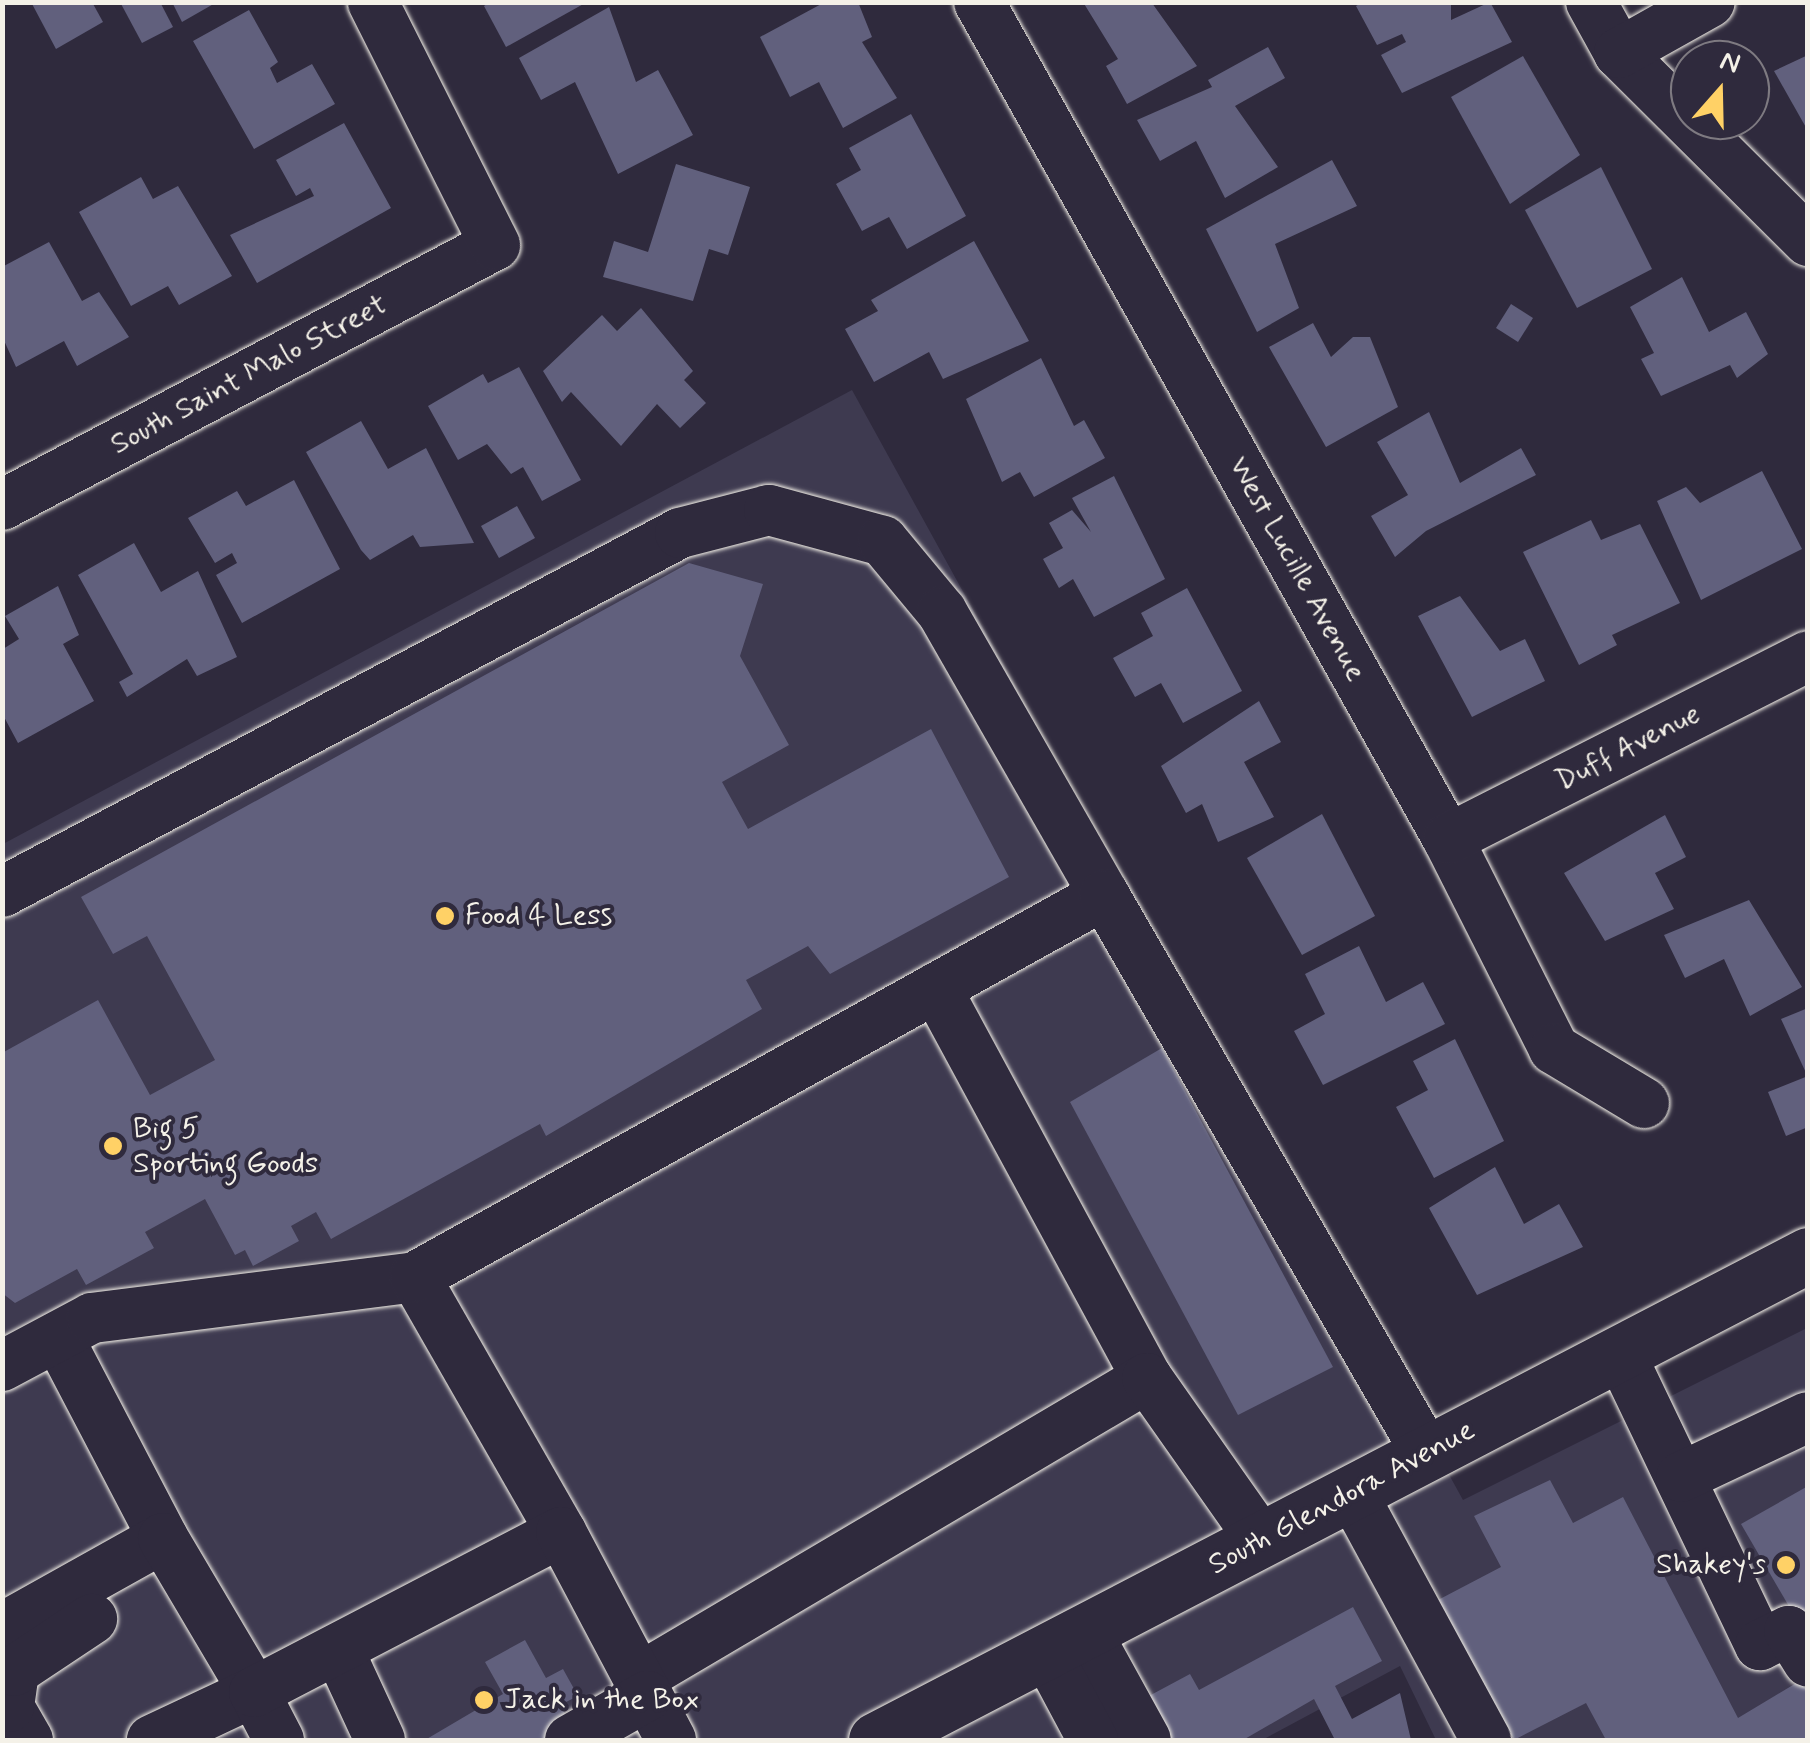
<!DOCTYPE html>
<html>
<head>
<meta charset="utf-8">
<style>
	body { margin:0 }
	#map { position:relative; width:1810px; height:1743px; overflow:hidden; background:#2f2a3d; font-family:Mynerve,sans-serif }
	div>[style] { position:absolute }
	.built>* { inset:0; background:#3e3a50 }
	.building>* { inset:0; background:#61607d }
	.roads { filter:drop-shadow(0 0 2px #f4f1e8) drop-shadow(0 0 2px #f4f1e8) }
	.minor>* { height:50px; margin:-25px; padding:0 25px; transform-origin:25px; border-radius:25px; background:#2f2a3d }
	.major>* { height:55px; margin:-27.5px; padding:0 27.5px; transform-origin:27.5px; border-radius:27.5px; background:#2f2a3d }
	.dots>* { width:28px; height:28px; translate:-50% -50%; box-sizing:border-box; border:5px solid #2f2a3d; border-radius:50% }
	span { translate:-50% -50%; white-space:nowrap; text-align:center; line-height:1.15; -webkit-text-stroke:8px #2f2a3d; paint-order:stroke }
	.street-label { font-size:30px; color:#f4f1e8 }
	.poi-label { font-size:30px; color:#f4f1e8 }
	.left { translate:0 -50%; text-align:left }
	.right { translate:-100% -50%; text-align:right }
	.frame { position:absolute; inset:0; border:5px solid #f4f1e8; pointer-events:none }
	.north { position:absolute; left:1670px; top:40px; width:100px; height:100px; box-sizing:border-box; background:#2f2a3d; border:2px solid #7e7a81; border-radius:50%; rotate:20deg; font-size:28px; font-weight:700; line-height:40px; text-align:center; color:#f4f1e8 }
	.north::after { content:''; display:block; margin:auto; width:35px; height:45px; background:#ffd166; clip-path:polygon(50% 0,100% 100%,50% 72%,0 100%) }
</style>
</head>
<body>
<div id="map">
	<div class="built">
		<div style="clip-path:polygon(852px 390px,1463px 1500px,1807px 1328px,1807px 1740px,1436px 1740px,1400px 1666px,1262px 1740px,3px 1740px,3px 844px)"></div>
	</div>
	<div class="building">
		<div style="clip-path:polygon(31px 2px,92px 2px,103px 22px,56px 49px)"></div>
		<div style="clip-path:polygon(120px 2px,160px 2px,173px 27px,142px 43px)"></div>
		<div style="clip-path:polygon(172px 2px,217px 2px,182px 22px)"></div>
		<div style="clip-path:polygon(490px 2px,587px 2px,506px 47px,484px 6px)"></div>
		<div style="clip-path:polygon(825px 2px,858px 2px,872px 37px,862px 42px,897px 98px,843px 128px,819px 82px,790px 97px,760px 37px)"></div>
		<div style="clip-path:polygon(1083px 2px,1152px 3px,1197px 66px,1127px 104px,1106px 66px,1118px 59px)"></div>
		<div style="clip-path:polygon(1363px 2px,1451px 2px,1451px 20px,1490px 2px,1512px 42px,1402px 93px,1381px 55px,1406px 42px,1402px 34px,1377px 45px,1356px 6px)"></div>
		<div style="clip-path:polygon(609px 7px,636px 82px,658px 70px,693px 135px,618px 174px,575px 82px,541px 100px,519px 58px)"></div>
		<div style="clip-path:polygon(249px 10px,278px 62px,270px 68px,277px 83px,312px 64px,335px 104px,254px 149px,193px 41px)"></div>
		<div style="clip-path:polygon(1268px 47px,1285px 78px,1235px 106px,1278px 167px,1225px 198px,1196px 141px,1160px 161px,1137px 120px,1212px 87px,1208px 80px)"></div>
		<div style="clip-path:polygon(1808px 55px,1808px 131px,1774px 71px)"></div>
		<div style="clip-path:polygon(1523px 56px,1580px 155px,1510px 204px,1451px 97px)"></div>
		<div style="clip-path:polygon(911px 114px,966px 216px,907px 249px,889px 217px,862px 231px,836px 184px,861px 170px,849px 148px)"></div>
		<div style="clip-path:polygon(344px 123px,391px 208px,257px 283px,230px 235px,314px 196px,310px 188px,296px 196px,276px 160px)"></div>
		<div style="clip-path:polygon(1332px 160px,1357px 206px,1275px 244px,1299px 308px,1257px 332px,1206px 229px)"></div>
		<div style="clip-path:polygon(676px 164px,750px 187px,728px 255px,709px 249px,693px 301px,603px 277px,614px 241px,648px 252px)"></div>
		<div style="clip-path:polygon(1601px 167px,1652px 269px,1577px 308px,1525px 210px)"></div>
		<div style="clip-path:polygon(141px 177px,153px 199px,178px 186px,232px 276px,179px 305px,168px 286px,131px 306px,79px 212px)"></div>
		<div style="clip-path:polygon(974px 241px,1029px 341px,943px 379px,929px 352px,874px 382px,845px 329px,878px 311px,871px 300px)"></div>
		<div style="clip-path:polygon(49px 242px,82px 301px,99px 292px,129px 337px,77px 366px,64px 341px,16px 367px,2px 336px,2px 267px)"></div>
		<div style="clip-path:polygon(1682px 277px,1709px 332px,1746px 312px,1768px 354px,1737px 378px,1730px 365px,1661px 396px,1641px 359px,1654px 353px,1630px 307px)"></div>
		<div style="clip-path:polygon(1511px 304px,1533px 318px,1518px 342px,1496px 328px)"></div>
		<div style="clip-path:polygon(641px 308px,693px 371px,684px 380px,706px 403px,680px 428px,657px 404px,621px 446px,571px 392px,562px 402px,543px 371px,602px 315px,617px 331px)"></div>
		<div style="clip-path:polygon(1313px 323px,1331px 357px,1353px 337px,1370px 337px,1398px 407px,1326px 447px,1269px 347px)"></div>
		<div style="clip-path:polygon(1041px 358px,1074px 426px,1084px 420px,1105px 458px,1034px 497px,1020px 472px,1002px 482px,966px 399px)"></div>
		<div style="clip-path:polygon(519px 367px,581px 480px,542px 501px,523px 467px,511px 474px,487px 444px,458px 460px,428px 406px,483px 374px,488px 383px)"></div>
		<div style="clip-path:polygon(1429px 412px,1460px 483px,1521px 448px,1536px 475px,1426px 531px,1395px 557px,1371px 516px,1408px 495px,1377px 442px)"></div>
		<div style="clip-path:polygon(361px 421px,388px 469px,426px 448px,474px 543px,420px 547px,413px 535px,370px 560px,361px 550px,306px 452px)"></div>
		<div style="clip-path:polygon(1762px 471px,1802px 549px,1701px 600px,1657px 501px,1686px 487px,1700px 503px)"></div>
		<div style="clip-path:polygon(1114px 476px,1165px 579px,1094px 617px,1073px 579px,1059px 588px,1043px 559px,1063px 548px,1049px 523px,1072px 510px,1091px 532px,1072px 498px)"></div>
		<div style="clip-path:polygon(294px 480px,340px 569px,242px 623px,216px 575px,237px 563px,232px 553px,215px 563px,188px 518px,237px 491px,246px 506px)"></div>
		<div style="clip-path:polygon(517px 506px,535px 538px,499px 558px,481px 526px)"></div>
		<div style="clip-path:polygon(1591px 520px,1601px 540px,1640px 524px,1680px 603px,1612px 635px,1617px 645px,1579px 665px,1523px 552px)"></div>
		<div style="clip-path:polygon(134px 543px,161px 592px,198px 571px,237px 657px,197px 676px,187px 659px,127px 697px,119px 682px,133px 674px,78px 575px)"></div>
		<div style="clip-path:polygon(689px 563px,763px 584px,740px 656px,789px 745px,722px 782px,748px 829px,931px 729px,1009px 877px,830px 974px,808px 946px,746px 980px,762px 1009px,546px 1136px,540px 1124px,331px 1239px,316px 1212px,291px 1226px,299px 1241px,253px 1266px,245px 1250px,235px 1255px,205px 1199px,145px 1232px,154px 1248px,86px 1285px,77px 1269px,15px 1303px,2px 1293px,2px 1053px,98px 1000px,150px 1095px,215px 1060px,147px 936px,113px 954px,81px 897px)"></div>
		<div style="clip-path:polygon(58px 586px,79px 635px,63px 644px,94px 701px,18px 743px,3px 715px,3px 649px,19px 639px,5px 616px)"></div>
		<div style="clip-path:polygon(1187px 588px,1242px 691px,1183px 723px,1161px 683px,1135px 697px,1113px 658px,1153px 636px,1141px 613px)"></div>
		<div style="clip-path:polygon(1460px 596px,1500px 651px,1525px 639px,1545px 681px,1472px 717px,1418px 616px)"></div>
		<div style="clip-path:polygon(1259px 701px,1281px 742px,1244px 762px,1274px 817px,1218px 842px,1202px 804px,1186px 813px,1161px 766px)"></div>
		<div style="clip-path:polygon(1322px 814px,1375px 916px,1302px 955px,1247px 858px)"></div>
		<div style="clip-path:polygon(1665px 815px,1686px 857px,1655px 873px,1674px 909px,1605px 941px,1564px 873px)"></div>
		<div style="clip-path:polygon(1749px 900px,1802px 987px,1750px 1016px,1724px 959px,1685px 978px,1664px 935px)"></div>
		<div style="clip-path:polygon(1359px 946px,1386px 1002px,1423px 982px,1445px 1024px,1323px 1085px,1294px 1031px,1325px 1014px,1305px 974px)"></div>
		<div style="clip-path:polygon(1808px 1008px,1808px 1075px,1807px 1075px,1781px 1019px)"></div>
		<div style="clip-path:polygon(1455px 1039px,1504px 1141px,1434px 1178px,1396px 1107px,1428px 1090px,1413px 1061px)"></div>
		<div style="clip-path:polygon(1162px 1048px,1333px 1367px,1238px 1415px,1070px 1102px)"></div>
		<div style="clip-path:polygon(1808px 1076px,1808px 1127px,1786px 1136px,1768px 1092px)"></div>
		<div style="clip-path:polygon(1495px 1167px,1524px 1224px,1559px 1204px,1583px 1247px,1477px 1295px,1429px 1208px)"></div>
		<div style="clip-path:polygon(1550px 1480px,1573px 1523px,1623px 1497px,1738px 1718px,1798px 1682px,1808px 1691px,1808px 1740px,1606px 1740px,1586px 1703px,1514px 1740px,1438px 1600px,1501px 1567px,1474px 1516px)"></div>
		<div style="clip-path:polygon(1808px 1486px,1808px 1639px,1741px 1524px)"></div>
		<div style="clip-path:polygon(1353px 1607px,1382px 1661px,1335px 1686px,1352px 1719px,1400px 1693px,1411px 1740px,1335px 1740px,1314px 1699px,1243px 1740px,1154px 1740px,1134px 1704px,1190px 1674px,1199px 1690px)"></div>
		<div style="clip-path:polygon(525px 1640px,546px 1678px,563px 1669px,578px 1696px,560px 1705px,572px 1726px,546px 1740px,425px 1740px,503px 1694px,485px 1662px)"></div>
	</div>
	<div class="roads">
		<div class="minor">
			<div style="left:979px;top:2px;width:959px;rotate:60.74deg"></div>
			<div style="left:1448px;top:839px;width:235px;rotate:63.2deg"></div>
			<div style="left:1554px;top:1049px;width:105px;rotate:31deg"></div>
			<div style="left:1591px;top:2px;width:58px;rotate:61.2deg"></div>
			<div style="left:1619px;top:53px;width:267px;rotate:44.8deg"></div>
			<div style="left:1619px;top:53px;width:104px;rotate:-29.3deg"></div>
			<div style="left:2px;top:505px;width:557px;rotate:-27.81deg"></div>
			<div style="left:495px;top:245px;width:272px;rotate:-116.7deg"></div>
			<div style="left:1448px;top:839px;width:404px;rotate:-26.9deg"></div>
			<div style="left:2px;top:892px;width:767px;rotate:-27.9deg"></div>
			<div style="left:680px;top:533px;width:92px;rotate:-14.5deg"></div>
			<div style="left:769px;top:510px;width:118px;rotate:15.2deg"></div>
			<div style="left:883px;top:541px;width:92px;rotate:50.3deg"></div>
			<div style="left:942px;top:612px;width:326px;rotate:60.2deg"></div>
			<div style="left:936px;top:988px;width:443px;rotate:61.6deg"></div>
			<div style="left:58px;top:1337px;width:227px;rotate:62.4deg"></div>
			<div style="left:1620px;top:1353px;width:324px;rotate:64.4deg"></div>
			<div style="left:1760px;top:1645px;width:32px;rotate:-26deg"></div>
			<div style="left:1789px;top:1631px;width:36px;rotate:58deg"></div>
			<div style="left:2px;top:1366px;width:102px;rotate:-28.1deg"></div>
			<div style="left:92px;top:1318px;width:326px;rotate:-7.2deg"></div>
			<div style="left:1681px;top:1477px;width:140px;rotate:-25.3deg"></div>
			<div style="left:1352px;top:1493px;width:281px;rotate:61.5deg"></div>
			<div style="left:561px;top:1532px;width:294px;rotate:-119.8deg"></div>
			<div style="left:415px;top:1277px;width:788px;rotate:-29.01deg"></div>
			<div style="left:1104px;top:895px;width:646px;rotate:59.98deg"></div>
			<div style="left:2px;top:1628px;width:184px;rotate:-29.2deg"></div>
			<div style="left:163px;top:1538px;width:179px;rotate:59.4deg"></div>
			<div style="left:254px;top:1692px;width:113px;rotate:154.8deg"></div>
			<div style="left:1086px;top:1631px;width:124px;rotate:61.2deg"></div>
			<div style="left:338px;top:1649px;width:100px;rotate:65.2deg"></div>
			<div style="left:1046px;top:1652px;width:100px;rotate:61.9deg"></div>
			<div style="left:639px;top:1678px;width:590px;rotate:-30.56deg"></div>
			<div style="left:1147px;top:1378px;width:198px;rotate:54.9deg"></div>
			<div style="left:28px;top:1740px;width:38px;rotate:-120deg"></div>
			<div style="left:9px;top:1707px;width:36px;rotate:-82deg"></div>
			<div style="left:14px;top:1671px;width:94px;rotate:-33.7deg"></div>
			<div style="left:279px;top:1740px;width:54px;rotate:-117.5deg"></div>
			<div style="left:254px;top:1692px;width:346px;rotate:-27.5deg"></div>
			<div style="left:561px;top:1532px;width:235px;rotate:62.1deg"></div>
			<div style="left:570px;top:1740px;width:89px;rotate:-29.7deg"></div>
		</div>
		<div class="major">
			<div style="left:876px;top:1740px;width:1051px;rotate:-27.49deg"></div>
		</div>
	</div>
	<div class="dots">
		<div style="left:445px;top:916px;background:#ffd166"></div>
		<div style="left:113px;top:1146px;background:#ffd166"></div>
		<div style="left:1786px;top:1565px;background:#ffd166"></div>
		<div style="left:484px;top:1700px;background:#ffd166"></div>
	</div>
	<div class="street-label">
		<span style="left:249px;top:375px;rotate:-28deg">South Saint Malo Street</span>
		<span style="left:1297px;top:569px;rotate:61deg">West Lucille Avenue</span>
		<span style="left:1628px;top:748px;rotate:-27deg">Duff Avenue</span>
		<span style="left:1342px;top:1498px;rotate:-28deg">South Glendora Avenue</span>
	</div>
	<div class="poi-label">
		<span class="left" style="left:465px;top:916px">Food 4 Less</span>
		<span class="left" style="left:133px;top:1146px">Big 5<br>Sporting Goods</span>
		<span class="right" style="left:1766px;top:1565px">Shakey's</span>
		<span class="left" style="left:504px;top:1700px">Jack in the Box</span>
	</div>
	<div class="frame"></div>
	<div class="north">N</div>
</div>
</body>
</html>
